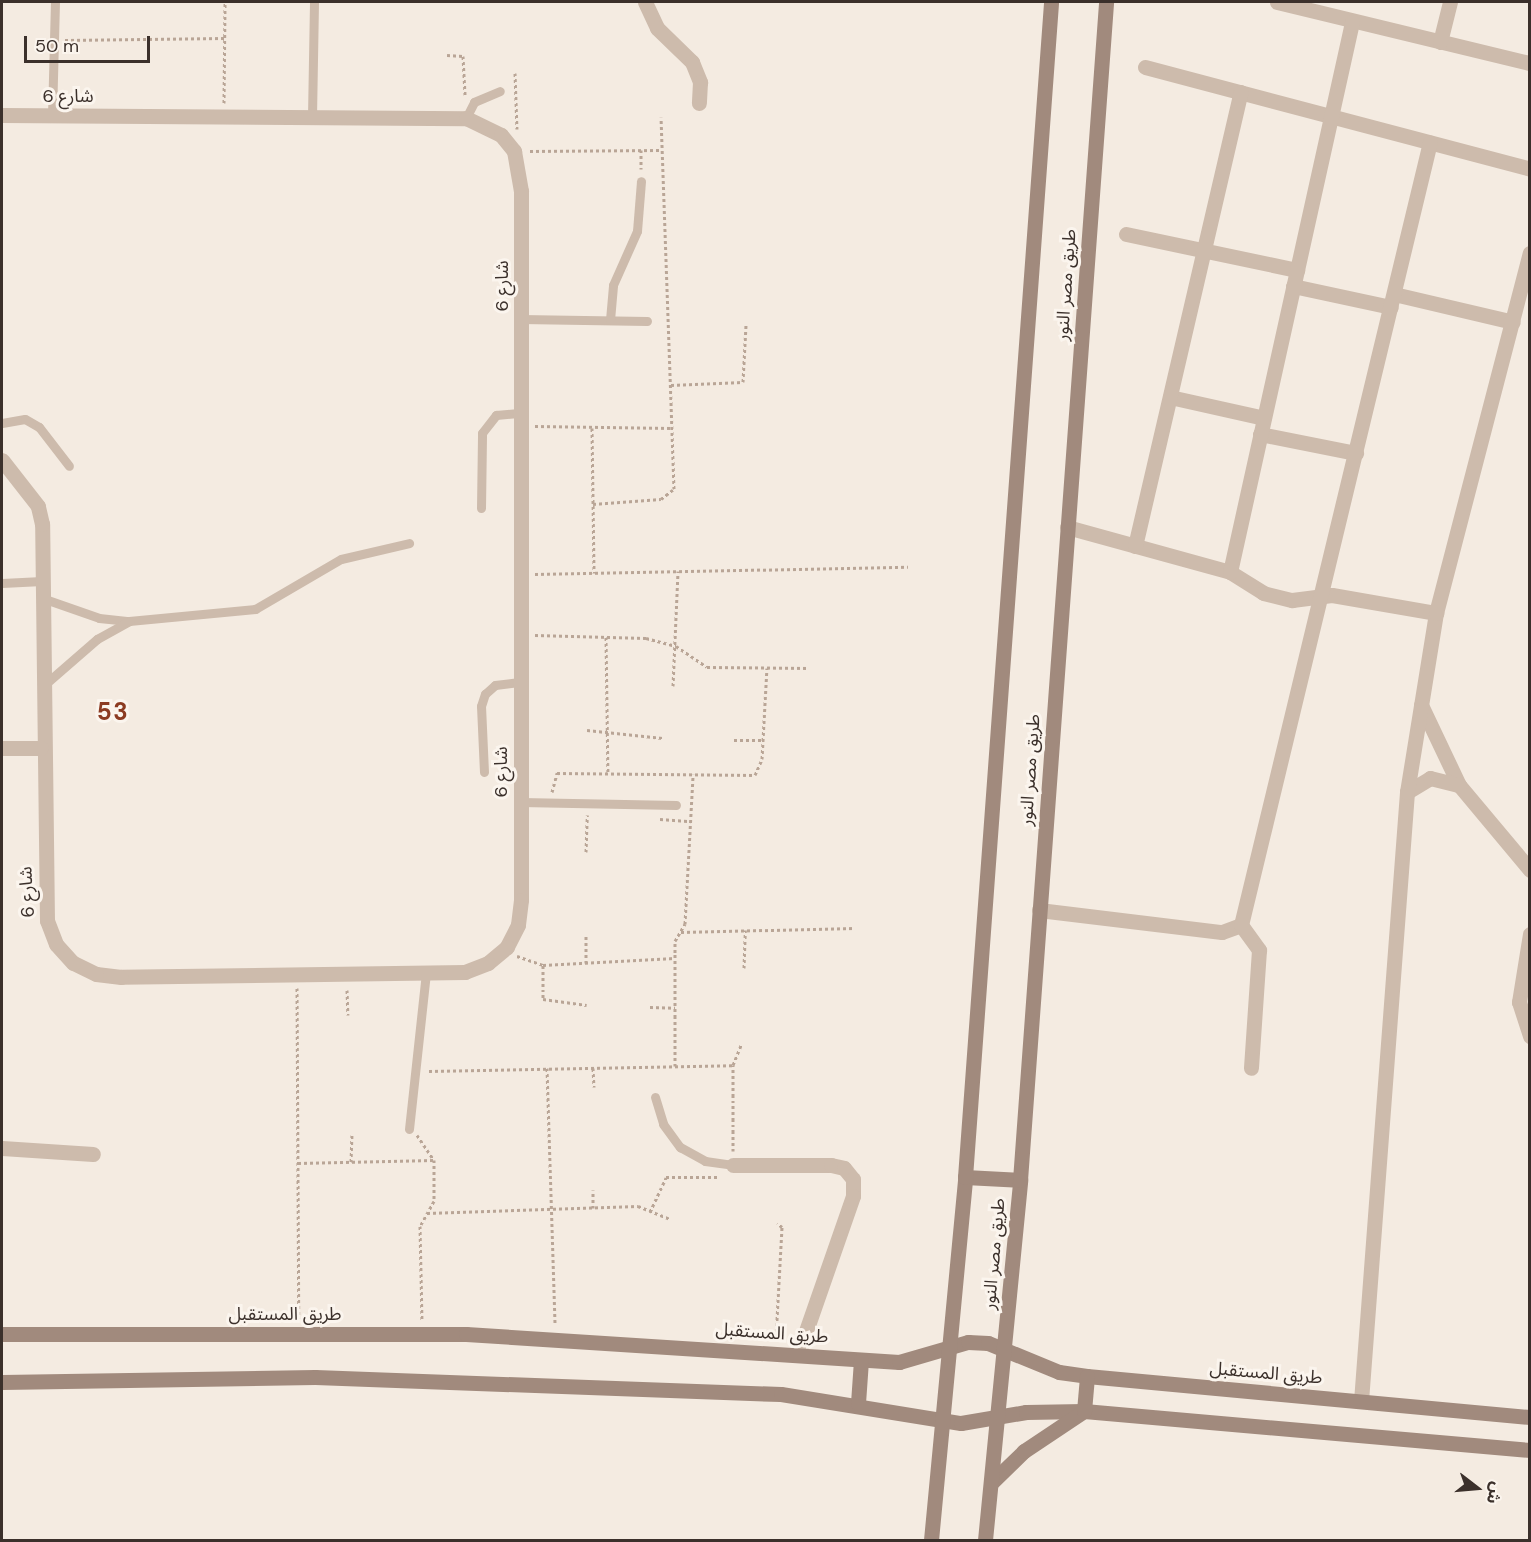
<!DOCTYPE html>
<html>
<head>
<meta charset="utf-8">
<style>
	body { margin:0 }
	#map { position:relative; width:1531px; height:1542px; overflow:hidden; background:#f4ebe1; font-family:"DM Sans","Noto Sans Arabic",sans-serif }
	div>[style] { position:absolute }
	.path>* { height:3px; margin-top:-1.5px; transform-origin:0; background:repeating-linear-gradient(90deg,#b9a596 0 3px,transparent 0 6px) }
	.lane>* { height:9px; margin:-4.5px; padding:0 4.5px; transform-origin:4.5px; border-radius:4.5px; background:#cdbbac }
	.street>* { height:15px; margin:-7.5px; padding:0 7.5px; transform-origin:7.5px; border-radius:7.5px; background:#cdbbac }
	.secondary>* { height:15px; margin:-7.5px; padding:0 7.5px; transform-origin:7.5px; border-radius:7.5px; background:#a18a7d }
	span { translate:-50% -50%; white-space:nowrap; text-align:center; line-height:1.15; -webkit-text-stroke:6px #fbf5ee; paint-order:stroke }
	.street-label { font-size:18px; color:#3b302b }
	.district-label { font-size:24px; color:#8c3b22; font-weight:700; letter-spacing:1.5px }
	.frame { position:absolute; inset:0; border:3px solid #3b302b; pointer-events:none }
	.north { position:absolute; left:1447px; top:1458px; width:60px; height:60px; -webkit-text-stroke:4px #fbf5ee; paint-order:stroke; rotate:106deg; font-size:16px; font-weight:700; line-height:24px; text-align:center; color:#3b302b }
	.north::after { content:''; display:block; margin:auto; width:21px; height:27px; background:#3b302b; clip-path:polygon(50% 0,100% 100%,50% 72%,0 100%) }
	.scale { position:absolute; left:24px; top:36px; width:126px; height:27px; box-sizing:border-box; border:3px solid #3b302b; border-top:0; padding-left:8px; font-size:18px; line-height:21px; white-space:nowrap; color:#3b302b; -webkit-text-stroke:4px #fbf5ee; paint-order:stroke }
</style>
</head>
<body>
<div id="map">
	<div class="path">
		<div style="left:65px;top:40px;width:160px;rotate:-0.7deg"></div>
		<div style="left:447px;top:55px;width:16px;rotate:4deg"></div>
		<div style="left:463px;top:56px;width:39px;rotate:87deg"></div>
		<div style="left:515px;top:73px;width:56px;rotate:88deg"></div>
		<div style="left:224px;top:103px;width:101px;rotate:-89.4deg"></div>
		<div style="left:641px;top:150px;width:19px;rotate:90deg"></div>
		<div style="left:530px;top:151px;width:131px;rotate:-0.4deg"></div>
		<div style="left:671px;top:385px;width:72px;rotate:-2.4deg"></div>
		<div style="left:743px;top:382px;width:57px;rotate:-87deg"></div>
		<div style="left:535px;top:426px;width:137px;rotate:0.8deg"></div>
		<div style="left:592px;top:428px;width:145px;rotate:89.2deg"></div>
		<div style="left:593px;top:504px;width:68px;rotate:-4.2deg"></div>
		<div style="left:661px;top:499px;width:16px;rotate:-38deg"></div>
		<div style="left:674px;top:489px;width:372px;rotate:-92deg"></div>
		<div style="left:535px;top:574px;width:373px;rotate:-1.1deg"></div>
		<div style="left:535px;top:635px;width:111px;rotate:1.5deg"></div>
		<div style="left:646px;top:638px;width:31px;rotate:15deg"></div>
		<div style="left:676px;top:646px;width:37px;rotate:34deg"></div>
		<div style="left:707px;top:667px;width:102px;rotate:0.6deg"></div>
		<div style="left:606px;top:637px;width:136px;rotate:89.2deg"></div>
		<div style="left:673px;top:686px;width:115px;rotate:-87.5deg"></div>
		<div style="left:587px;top:730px;width:76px;rotate:6deg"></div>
		<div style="left:734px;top:740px;width:29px"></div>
		<div style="left:552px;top:792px;width:20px;rotate:-75deg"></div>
		<div style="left:557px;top:773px;width:198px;rotate:0.6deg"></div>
		<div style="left:755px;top:775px;width:17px;rotate:-66deg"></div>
		<div style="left:762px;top:759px;width:91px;rotate:-86.9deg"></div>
		<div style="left:660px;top:819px;width:31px;rotate:4deg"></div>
		<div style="left:586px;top:852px;width:37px;rotate:-88deg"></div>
		<div style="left:681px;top:932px;width:174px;rotate:-1.3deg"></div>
		<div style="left:517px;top:956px;width:28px;rotate:19deg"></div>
		<div style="left:543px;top:965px;width:132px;rotate:-3deg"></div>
		<div style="left:586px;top:963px;width:28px;rotate:-90deg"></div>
		<div style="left:543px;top:965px;width:34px;rotate:90deg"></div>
		<div style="left:543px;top:999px;width:44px;rotate:7.8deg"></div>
		<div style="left:744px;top:968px;width:38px;rotate:-88deg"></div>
		<div style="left:297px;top:988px;width:330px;rotate:89.7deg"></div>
		<div style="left:347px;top:990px;width:25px;rotate:88deg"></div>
		<div style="left:650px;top:1007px;width:25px;rotate:2deg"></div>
		<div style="left:675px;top:1066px;width:125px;rotate:-90deg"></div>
		<div style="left:675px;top:941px;width:20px;rotate:-60deg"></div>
		<div style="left:685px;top:924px;width:150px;rotate:-86.9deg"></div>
		<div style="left:547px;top:1068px;width:256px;rotate:88.2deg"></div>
		<div style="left:593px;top:1068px;width:19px;rotate:87deg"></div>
		<div style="left:429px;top:1071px;width:304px;rotate:-1.1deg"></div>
		<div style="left:417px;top:1135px;width:30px;rotate:56deg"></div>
		<div style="left:434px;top:1160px;width:41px;rotate:90deg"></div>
		<div style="left:434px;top:1201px;width:29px;rotate:119deg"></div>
		<div style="left:420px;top:1226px;width:94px;rotate:88.8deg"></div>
		<div style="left:733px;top:1151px;width:86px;rotate:-90deg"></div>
		<div style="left:733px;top:1065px;width:22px;rotate:-68deg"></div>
		<div style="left:351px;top:1162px;width:27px;rotate:-88deg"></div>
		<div style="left:298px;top:1163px;width:136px;rotate:-1.3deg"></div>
		<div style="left:593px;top:1208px;width:18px;rotate:-90deg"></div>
		<div style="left:650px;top:1212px;width:38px;rotate:-65deg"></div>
		<div style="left:666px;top:1177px;width:52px"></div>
		<div style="left:427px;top:1213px;width:211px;rotate:-1.9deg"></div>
		<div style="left:638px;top:1206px;width:35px;rotate:22deg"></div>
		<div style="left:776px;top:1338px;width:111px;rotate:-86.9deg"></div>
		<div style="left:782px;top:1227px;width:6px;rotate:-141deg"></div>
	</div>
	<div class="lane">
		<div style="left:52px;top:116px;width:114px;rotate:-88.5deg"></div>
		<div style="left:312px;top:117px;width:115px;rotate:-89deg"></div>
		<div style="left:466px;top:118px;width:18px;rotate:-63deg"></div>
		<div style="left:474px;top:102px;width:28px;rotate:-23deg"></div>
		<div style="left:521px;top:319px;width:126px;rotate:0.9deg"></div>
		<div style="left:610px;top:320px;width:35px;rotate:-85deg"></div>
		<div style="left:613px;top:285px;width:59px;rotate:-66deg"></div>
		<div style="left:637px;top:231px;width:50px;rotate:-85.4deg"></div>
		<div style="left:2px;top:423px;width:23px;rotate:-10deg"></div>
		<div style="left:25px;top:419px;width:16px;rotate:30deg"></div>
		<div style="left:39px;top:427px;width:49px;rotate:52.4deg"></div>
		<div style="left:481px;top:508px;width:75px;rotate:-89.2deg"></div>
		<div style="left:482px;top:433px;width:23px;rotate:-52deg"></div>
		<div style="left:496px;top:415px;width:25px;rotate:-5deg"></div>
		<div style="left:2px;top:583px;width:40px;rotate:-2.9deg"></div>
		<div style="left:42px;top:598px;width:60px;rotate:19.3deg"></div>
		<div style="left:99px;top:618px;width:30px;rotate:6deg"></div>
		<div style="left:129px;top:621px;width:127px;rotate:-5.4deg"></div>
		<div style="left:255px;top:609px;width:99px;rotate:-30.2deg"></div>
		<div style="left:341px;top:559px;width:70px;rotate:-13.2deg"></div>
		<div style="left:43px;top:686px;width:72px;rotate:-41deg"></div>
		<div style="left:97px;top:639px;width:37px;rotate:-29deg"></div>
		<div style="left:484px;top:772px;width:66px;rotate:-92.6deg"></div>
		<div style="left:481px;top:706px;width:13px;rotate:-72deg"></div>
		<div style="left:485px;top:694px;width:13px;rotate:-42deg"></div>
		<div style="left:495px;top:685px;width:26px;rotate:-7deg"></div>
		<div style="left:521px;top:802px;width:155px;rotate:1.1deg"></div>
		<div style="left:655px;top:1097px;width:28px;rotate:73deg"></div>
		<div style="left:663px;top:1124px;width:29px;rotate:54deg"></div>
		<div style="left:680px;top:1147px;width:29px;rotate:29deg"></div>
		<div style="left:705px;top:1161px;width:28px;rotate:8deg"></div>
		<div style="left:409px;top:1129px;width:157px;rotate:-83.8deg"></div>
	</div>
	<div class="street">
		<div style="left:645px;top:2px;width:29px;rotate:65deg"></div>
		<div style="left:657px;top:28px;width:49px;rotate:44.2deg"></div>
		<div style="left:692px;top:62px;width:22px;rotate:68deg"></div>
		<div style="left:700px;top:82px;width:21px;rotate:93deg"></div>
		<div style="left:1277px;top:2px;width:260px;rotate:13.6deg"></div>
		<div style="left:1440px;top:42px;width:41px;rotate:-76deg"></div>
		<div style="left:1145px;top:67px;width:398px;rotate:14.8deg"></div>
		<div style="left:2px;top:115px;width:464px;rotate:0.4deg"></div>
		<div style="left:466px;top:118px;width:39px;rotate:26deg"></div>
		<div style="left:501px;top:135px;width:21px;rotate:51deg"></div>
		<div style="left:514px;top:151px;width:41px;rotate:80.1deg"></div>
		<div style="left:521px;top:191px;width:709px;rotate:90deg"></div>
		<div style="left:521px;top:900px;width:25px;rotate:97deg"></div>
		<div style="left:518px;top:925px;width:25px;rotate:117deg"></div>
		<div style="left:507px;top:947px;width:25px;rotate:140deg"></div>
		<div style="left:488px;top:963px;width:25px;rotate:159deg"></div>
		<div style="left:465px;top:972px;width:344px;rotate:179.2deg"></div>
		<div style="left:121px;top:977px;width:25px;rotate:-173deg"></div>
		<div style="left:96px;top:974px;width:25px;rotate:-154deg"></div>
		<div style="left:73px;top:963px;width:25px;rotate:-132deg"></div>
		<div style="left:56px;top:944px;width:25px;rotate:-111deg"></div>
		<div style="left:47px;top:921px;width:397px;rotate:-90.7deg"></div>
		<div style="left:42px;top:524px;width:18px;rotate:-103deg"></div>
		<div style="left:38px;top:506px;width:58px;rotate:-128deg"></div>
		<div style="left:1126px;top:234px;width:175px;rotate:11.9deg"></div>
		<div style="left:1293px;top:286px;width:100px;rotate:12.1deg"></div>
		<div style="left:1394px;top:294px;width:122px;rotate:13.2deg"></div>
		<div style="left:1170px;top:397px;width:96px;rotate:12.6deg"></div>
		<div style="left:1260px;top:434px;width:98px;rotate:11.2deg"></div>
		<div style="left:1067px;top:527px;width:169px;rotate:15.4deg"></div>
		<div style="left:1230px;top:572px;width:39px;rotate:32deg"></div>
		<div style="left:1263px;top:593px;width:30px;rotate:14deg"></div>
		<div style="left:1292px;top:600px;width:40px;rotate:-7.1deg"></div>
		<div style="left:1332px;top:595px;width:106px;rotate:9.8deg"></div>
		<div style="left:1135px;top:546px;width:466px;rotate:-76.9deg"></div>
		<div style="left:1230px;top:572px;width:563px;rotate:-77.49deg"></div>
		<div style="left:1421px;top:705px;width:89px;rotate:64.6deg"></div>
		<div style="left:1459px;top:785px;width:111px;rotate:50.1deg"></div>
		<div style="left:2px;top:748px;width:39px"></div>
		<div style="left:1407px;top:792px;width:27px;rotate:-31deg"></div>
		<div style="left:1430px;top:778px;width:30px;rotate:14deg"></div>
		<div style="left:1039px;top:910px;width:184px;rotate:6.9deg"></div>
		<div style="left:1222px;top:932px;width:20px;rotate:-20deg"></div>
		<div style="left:1241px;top:925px;width:805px;rotate:-76.43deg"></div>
		<div style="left:1241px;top:925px;width:31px;rotate:54deg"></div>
		<div style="left:1259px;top:950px;width:118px;rotate:93.9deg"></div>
		<div style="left:1530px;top:934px;width:69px;rotate:99.2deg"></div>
		<div style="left:1519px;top:1002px;width:36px;rotate:72deg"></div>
		<div style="left:2px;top:1148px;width:91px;rotate:3.8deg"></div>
		<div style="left:733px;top:1165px;width:98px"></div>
		<div style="left:831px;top:1165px;width:13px;rotate:13deg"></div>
		<div style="left:844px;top:1168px;width:14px;rotate:51deg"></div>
		<div style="left:853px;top:1179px;width:17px;rotate:90deg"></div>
		<div style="left:853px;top:1196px;width:167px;rotate:109.2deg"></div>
		<div style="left:1361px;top:1401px;width:611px;rotate:-85.68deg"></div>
		<div style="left:1407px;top:792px;width:181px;rotate:-80.8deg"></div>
		<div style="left:1436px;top:613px;width:372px;rotate:-75.4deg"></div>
	</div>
	<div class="secondary">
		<div style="left:965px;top:1177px;width:55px;rotate:3.1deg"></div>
		<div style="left:2px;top:1334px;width:464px"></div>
		<div style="left:466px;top:1334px;width:434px;rotate:3.7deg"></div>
		<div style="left:899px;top:1362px;width:72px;rotate:-16.2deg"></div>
		<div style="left:968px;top:1342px;width:20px;rotate:3deg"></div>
		<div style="left:988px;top:1343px;width:77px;rotate:22.2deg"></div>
		<div style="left:1059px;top:1372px;width:28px;rotate:8deg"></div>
		<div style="left:1087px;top:1376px;width:445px;rotate:5.3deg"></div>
		<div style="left:2px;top:1382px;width:313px;rotate:-0.9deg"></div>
		<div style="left:315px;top:1377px;width:466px;rotate:2.1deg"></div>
		<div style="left:781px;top:1394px;width:182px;rotate:9.2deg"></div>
		<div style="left:961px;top:1423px;width:66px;rotate:-9.6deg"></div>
		<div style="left:1026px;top:1412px;width:58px;rotate:-1deg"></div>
		<div style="left:1084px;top:1411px;width:448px;rotate:5deg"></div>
		<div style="left:858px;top:1403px;width:43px;rotate:-86deg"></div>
		<div style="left:991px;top:1483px;width:46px;rotate:-44.1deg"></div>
		<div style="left:1024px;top:1451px;width:72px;rotate:-33.7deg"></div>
		<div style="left:1084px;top:1411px;width:35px;rotate:-85deg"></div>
		<div style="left:931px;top:1540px;width:365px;rotate:-84.6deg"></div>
		<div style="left:965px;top:1177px;width:1178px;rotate:-85.81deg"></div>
		<div style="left:985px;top:1540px;width:362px;rotate:-84.4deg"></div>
		<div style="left:1020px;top:1180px;width:1181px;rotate:-85.82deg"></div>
	</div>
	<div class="street-label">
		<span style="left:68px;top:96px">شارع 6</span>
		<span style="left:1066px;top:285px;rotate:-86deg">طريق مصر النور</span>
		<span style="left:502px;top:286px;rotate:-90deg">شارع 6</span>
		<span style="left:1030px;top:770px;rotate:-86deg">طريق مصر النور</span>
		<span style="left:501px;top:772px;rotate:-90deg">شارع 6</span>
		<span style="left:27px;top:892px;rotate:-93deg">شارع 6</span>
		<span style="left:994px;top:1254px;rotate:-85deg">طريق مصر النور</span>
		<span style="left:285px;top:1314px">طريق المستقبل</span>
		<span style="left:772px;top:1333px;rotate:4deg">طريق المستقبل</span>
		<span style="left:1266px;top:1373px;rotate:5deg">طريق المستقبل</span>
	</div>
	<div class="district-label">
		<span style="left:113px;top:712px">53</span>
	</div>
	<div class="frame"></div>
	<div class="north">ش</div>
	<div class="scale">50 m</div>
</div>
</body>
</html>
